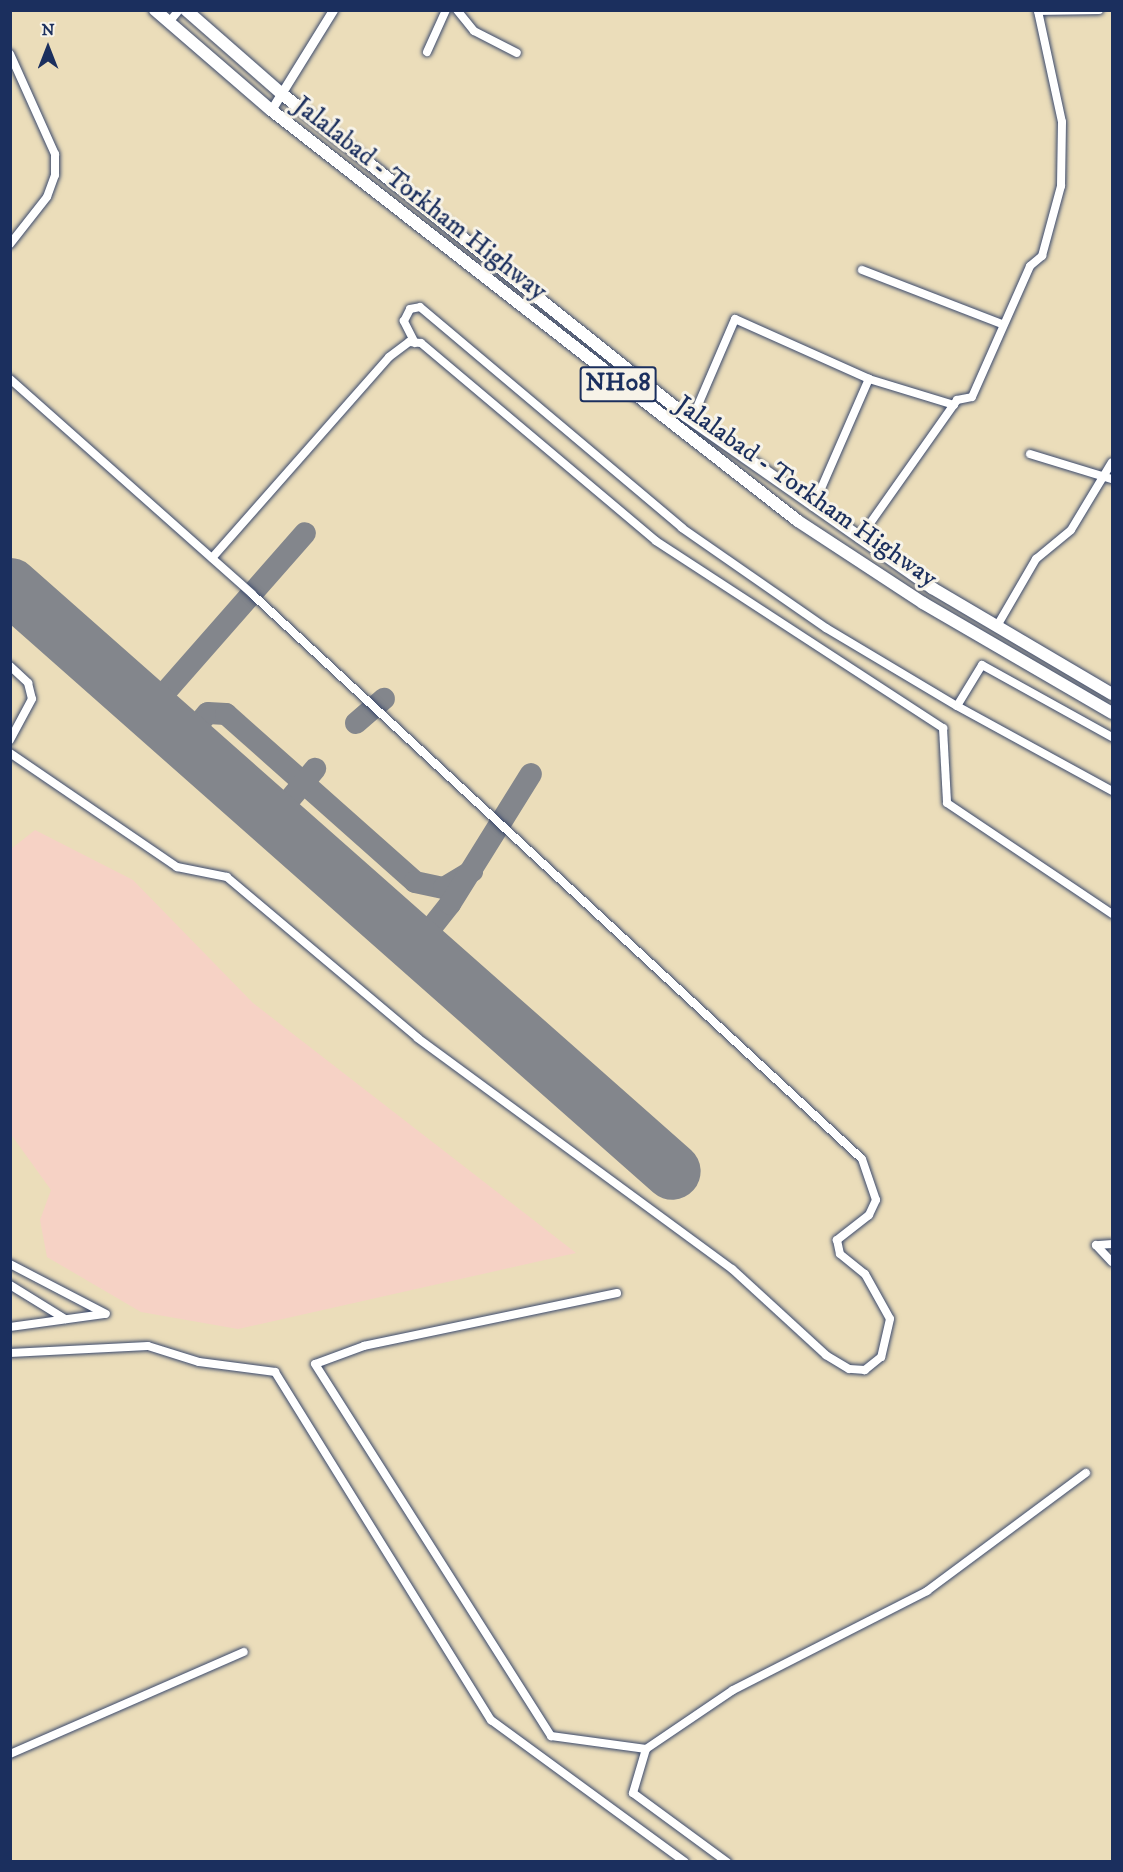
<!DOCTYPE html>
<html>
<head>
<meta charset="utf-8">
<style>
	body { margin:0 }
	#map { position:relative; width:1123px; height:1872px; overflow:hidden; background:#ebddba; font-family:"IM FELL DW Pica",serif }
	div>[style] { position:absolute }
	.built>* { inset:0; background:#f6d2c5 }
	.taxiway>* { height:22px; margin:-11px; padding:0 11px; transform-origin:11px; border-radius:11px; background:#83868c }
	.runway>* { height:57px; margin:-28.5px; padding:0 28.5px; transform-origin:28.5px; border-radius:28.5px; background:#83868c }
	.roads { filter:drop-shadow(0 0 2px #3a496c) drop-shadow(0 0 2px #3a496c) }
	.minor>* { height:8px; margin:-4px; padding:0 4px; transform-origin:4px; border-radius:4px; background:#fff }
	.tertiary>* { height:9px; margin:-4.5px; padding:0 4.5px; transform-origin:4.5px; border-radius:4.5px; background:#fff }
	.trunk>* { height:12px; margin:-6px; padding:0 6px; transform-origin:6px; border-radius:6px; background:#fff }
	span { translate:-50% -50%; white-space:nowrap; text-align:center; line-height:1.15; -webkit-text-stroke:6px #f7f3e8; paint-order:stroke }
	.shield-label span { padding:2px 4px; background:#f7f3e8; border:2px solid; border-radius:4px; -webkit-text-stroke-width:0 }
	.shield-label { font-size:24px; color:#1b2f5e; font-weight:700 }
	.street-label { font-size:26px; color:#1b2f5e }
	.frame { position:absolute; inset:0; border:12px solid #1b2f5e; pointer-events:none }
	.north { position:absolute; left:18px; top:18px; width:60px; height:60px; -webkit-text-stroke:4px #f7f3e8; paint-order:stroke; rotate:0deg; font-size:16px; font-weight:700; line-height:24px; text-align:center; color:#1b2f5e }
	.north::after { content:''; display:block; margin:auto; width:21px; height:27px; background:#1b2f5e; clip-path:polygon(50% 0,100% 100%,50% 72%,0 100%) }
</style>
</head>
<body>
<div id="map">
	<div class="built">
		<div style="clip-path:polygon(35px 830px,133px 880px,253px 1003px,576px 1253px,238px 1329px,141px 1312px,47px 1257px,40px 1220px,51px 1190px,10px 1133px,11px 849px)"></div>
	</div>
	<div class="taxiway">
		<div style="left:134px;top:695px;width:17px;rotate:24deg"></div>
		<div style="left:150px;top:702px;width:12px;rotate:-24deg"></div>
		<div style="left:161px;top:697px;width:218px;rotate:-48.7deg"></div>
		<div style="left:161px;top:697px;width:14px;rotate:111deg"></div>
		<div style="left:156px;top:710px;width:17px;rotate:57deg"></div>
		<div style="left:356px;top:723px;width:37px;rotate:-41deg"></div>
		<div style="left:185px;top:740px;width:35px;rotate:-50deg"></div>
		<div style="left:208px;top:713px;width:18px;rotate:3deg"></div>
		<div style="left:226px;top:714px;width:253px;rotate:41.6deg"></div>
		<div style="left:415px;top:882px;width:30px;rotate:12deg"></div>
		<div style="left:444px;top:888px;width:33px;rotate:-31deg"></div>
		<div style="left:280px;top:811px;width:25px;rotate:67deg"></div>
		<div style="left:265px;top:812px;width:15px;rotate:-4deg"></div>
		<div style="left:280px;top:811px;width:55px;rotate:-50.2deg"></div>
		<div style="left:427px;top:935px;width:24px;rotate:81deg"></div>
		<div style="left:410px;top:940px;width:14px;rotate:-12deg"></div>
		<div style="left:424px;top:937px;width:42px;rotate:-51.8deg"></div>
		<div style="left:450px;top:904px;width:153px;rotate:-58.1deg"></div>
	</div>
	<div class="runway">
		<div style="left:10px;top:586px;width:883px;rotate:41.47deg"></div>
	</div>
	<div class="roads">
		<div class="minor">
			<div style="left:457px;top:10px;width:27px;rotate:51deg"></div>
			<div style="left:474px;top:31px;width:48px;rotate:27.1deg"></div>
			<div style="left:169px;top:22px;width:16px;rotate:-50deg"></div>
			<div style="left:427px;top:52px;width:46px;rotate:-65.7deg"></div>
			<div style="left:10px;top:54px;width:110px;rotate:65.8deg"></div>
			<div style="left:55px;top:154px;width:21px;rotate:90deg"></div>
			<div style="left:55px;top:175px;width:23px;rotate:110deg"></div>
			<div style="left:47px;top:197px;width:60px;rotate:128.2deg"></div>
			<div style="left:862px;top:270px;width:150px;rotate:21.1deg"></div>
			<div style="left:415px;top:343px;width:25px;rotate:-117deg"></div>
			<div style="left:404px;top:321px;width:13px;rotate:-63deg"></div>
			<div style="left:410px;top:309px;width:10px;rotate:-11deg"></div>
			<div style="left:420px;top:307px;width:343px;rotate:40.1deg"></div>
			<div style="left:682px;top:528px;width:175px;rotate:34.8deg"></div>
			<div style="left:826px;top:628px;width:152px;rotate:30.8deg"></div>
			<div style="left:957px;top:706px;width:48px;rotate:-58.6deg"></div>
			<div style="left:982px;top:665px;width:149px;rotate:29deg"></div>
			<div style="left:10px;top:379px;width:324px;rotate:41.6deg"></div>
			<div style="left:252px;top:594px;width:831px;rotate:42.81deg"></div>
			<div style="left:862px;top:1159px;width:43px;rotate:71.1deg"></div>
			<div style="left:876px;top:1200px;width:17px;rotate:115deg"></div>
			<div style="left:869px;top:1215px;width:41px;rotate:142deg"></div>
			<div style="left:837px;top:1240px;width:14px;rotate:78deg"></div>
			<div style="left:840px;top:1254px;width:32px;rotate:39deg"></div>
			<div style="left:865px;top:1274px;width:51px;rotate:60.9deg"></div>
			<div style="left:890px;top:1319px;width:39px;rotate:103deg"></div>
			<div style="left:881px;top:1357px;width:21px;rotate:141deg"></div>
			<div style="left:865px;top:1370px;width:16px;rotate:-176deg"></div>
			<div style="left:849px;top:1369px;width:27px;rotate:-149deg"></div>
			<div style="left:826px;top:1355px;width:127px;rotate:-137.5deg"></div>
			<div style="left:732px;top:1269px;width:390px;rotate:-143.7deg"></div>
			<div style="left:418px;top:1038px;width:250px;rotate:-139.9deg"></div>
			<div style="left:227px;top:877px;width:51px;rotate:-168.7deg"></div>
			<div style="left:177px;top:867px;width:202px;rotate:-145.7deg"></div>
			<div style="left:692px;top:419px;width:109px;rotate:-66.7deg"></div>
			<div style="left:735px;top:319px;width:147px;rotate:24.1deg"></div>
			<div style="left:869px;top:379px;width:89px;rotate:17deg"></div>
			<div style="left:1030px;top:454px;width:86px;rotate:17deg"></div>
			<div style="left:813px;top:507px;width:140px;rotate:-66.4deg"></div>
			<div style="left:859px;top:539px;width:170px;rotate:-54.8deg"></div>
			<div style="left:957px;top:400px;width:15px;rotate:-11deg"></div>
			<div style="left:972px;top:397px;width:143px;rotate:-66.1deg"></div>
			<div style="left:1030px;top:266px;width:16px;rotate:-40deg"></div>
			<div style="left:1042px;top:256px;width:73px;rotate:-74.8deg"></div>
			<div style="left:1061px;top:186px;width:64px;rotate:-89.1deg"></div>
			<div style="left:1062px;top:122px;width:114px;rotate:-102.2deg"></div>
			<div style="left:1038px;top:11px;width:61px;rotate:-0.9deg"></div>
			<div style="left:212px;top:558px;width:268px;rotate:-48.6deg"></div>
			<div style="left:389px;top:357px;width:25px;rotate:-37deg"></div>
			<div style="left:409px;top:342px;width:12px;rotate:5deg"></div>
			<div style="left:421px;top:343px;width:307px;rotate:40.1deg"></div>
			<div style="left:656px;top:541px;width:343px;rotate:33.1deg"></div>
			<div style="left:943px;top:728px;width:75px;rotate:86.9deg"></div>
			<div style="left:947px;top:803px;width:199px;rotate:33.9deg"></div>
			<div style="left:997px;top:626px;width:78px;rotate:-59.8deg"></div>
			<div style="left:1036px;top:559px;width:45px;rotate:-39.6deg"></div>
			<div style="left:1071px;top:530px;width:79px;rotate:-58.9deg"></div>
			<div style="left:10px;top:666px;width:25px;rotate:43deg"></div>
			<div style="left:28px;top:683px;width:16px;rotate:76deg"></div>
			<div style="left:32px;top:699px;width:47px;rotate:118.2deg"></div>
			<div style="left:957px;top:706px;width:177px;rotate:28.7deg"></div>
			<div style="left:1112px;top:1244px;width:16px;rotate:176deg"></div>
			<div style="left:1096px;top:1245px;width:23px;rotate:47deg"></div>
			<div style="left:10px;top:1264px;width:108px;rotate:27.5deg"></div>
			<div style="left:10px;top:1285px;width:65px;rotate:31.7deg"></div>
			<div style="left:617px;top:1293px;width:258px;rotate:168.2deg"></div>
			<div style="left:364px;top:1346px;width:52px;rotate:159.8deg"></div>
			<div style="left:315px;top:1364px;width:441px;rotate:57.6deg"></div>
			<div style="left:551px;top:1736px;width:96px;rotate:7.8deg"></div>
			<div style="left:646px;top:1749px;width:46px;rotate:106.5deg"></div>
			<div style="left:633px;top:1793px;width:117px;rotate:36.3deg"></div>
			<div style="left:10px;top:1327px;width:95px;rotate:-7.9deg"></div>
			<div style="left:10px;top:1353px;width:138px;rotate:-2.9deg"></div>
			<div style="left:148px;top:1346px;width:53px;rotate:17.4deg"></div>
			<div style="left:199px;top:1362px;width:77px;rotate:7.5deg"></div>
			<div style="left:275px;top:1372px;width:410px;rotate:58.2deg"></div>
			<div style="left:491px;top:1720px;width:240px;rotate:36.2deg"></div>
			<div style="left:646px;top:1749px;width:105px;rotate:-34.1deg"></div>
			<div style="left:733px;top:1690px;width:218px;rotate:-27deg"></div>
			<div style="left:927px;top:1591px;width:198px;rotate:-36.6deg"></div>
			<div style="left:10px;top:1754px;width:255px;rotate:-23.6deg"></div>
		</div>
		<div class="tertiary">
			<div style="left:271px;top:110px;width:118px;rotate:-58.2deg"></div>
		</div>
		<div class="trunk">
			<div style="left:155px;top:10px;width:153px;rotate:40.8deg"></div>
			<div style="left:271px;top:110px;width:668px;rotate:37.95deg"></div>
			<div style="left:798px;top:521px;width:149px;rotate:33.3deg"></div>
			<div style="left:923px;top:603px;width:219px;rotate:30.2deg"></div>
			<div style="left:186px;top:10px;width:128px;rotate:41.2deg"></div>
			<div style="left:282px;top:94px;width:515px;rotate:38.54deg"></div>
			<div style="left:685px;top:415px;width:302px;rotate:35deg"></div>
			<div style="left:932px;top:588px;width:209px;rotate:30.5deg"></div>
		</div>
	</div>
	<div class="shield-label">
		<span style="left:618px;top:384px">NH08</span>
	</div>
	<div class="street-label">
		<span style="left:420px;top:199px;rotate:38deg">Jalalabad - Torkham Highway</span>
		<span style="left:806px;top:492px;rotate:35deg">Jalalabad - Torkham Highway</span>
	</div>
	<div class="frame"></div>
	<div class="north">N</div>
</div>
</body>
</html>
